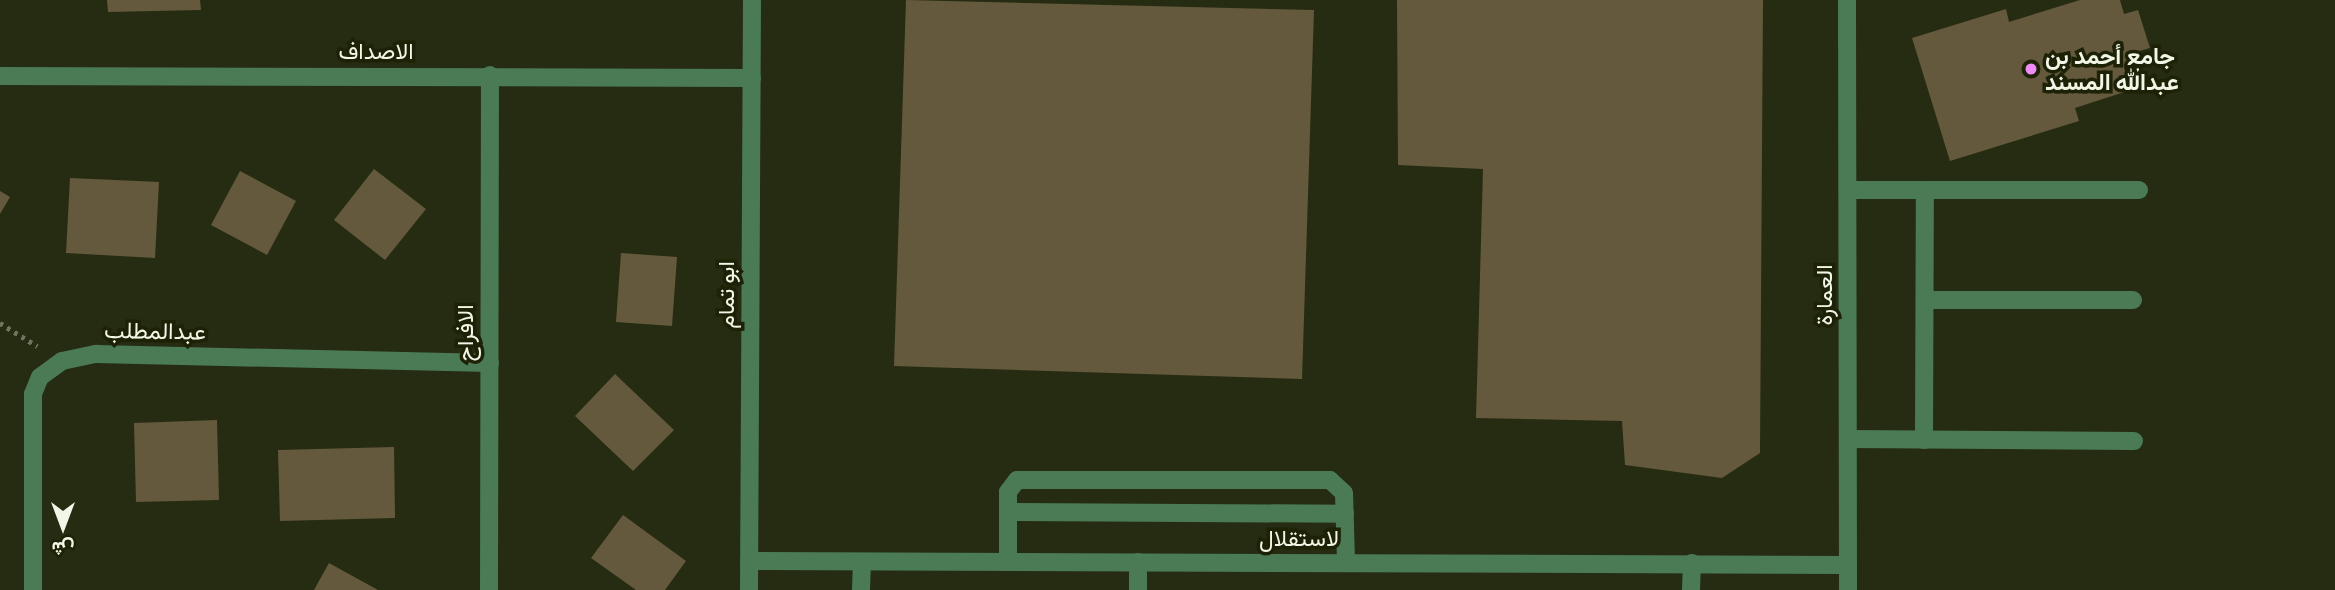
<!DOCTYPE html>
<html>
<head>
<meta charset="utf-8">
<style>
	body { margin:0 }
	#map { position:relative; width:2335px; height:590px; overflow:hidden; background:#262c11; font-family:Cabin,Vazirmatn,sans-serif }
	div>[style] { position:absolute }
	.building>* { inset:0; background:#64593d }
	.path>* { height:4.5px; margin-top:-2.25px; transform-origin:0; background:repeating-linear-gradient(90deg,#70755e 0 3.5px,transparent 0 8.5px) }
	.service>* { height:18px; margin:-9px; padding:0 9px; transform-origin:9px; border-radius:9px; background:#4a7b55 }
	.minor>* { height:18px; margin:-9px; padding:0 9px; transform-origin:9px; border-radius:9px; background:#4a7b55 }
	.dots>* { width:19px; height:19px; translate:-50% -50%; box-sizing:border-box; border:4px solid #1d2207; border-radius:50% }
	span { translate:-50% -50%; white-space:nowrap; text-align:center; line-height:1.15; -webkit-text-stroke:7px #1d2207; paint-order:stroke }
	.street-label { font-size:23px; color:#f2f6e6 }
	.poi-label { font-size:23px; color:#f2f6e6; font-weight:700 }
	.left { translate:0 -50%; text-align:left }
	.north { position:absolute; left:28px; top:492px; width:70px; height:70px; -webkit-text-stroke:5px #1d2207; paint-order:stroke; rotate:180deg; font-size:19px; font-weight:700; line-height:28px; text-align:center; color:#f2f6e6 }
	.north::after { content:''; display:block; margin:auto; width:24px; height:32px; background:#f2f6e6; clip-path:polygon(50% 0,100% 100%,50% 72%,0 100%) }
</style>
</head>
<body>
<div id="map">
	<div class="building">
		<div style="clip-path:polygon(107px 0,200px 0,201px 10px,108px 12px)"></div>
		<div style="clip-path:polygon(906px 0,1314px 10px,1302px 379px,894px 366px)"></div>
		<div style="clip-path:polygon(1397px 0,1763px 0,1760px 453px,1722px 478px,1625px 465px,1622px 421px,1476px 418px,1483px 169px,1398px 165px)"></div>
		<div style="clip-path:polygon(2080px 0,2120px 0,2124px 14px,2138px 10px,2150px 48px,2136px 52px,2146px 85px,2075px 108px,2079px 121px,1950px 161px,1912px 38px,2006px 9px,2009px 22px)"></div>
		<div style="clip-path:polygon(374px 169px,426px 209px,385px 260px,334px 220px)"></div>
		<div style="clip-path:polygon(240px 171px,296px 201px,267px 255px,211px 225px)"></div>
		<div style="clip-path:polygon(70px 178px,159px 182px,155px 258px,66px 253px)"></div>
		<div style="clip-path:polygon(0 191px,10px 197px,0 214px)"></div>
		<div style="clip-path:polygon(621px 253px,677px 257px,672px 326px,616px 322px)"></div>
		<div style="clip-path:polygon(615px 374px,674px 430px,633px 471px,575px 416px)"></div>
		<div style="clip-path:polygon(217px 420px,219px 500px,136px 502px,134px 423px)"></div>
		<div style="clip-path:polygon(394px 447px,395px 518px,280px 521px,278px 450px)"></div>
		<div style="clip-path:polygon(623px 515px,686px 561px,665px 590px,636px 590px,591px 558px)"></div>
		<div style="clip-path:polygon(329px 563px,378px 590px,314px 590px)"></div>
	</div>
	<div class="path">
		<div style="left:0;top:323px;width:44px;rotate:31.9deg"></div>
	</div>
	<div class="service">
		<div style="left:1848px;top:190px;width:291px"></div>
		<div style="left:1925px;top:300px;width:208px"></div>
		<div style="left:1848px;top:439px;width:286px;rotate:0.4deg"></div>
		<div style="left:1924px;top:440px;width:250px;rotate:-89.8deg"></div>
		<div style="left:1008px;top:512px;width:337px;rotate:0.3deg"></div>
		<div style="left:1008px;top:562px;width:70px;rotate:-90deg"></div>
		<div style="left:1008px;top:492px;width:15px;rotate:-53deg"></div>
		<div style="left:1017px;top:480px;width:313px"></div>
		<div style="left:1330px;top:480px;width:19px;rotate:43deg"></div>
		<div style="left:1344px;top:493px;width:69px;rotate:88.3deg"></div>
		<div style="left:1138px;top:562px;width:28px;rotate:90deg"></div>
		<div style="left:861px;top:590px;width:27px;rotate:-88deg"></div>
		<div style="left:1691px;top:590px;width:27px;rotate:-88deg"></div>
	</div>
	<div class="minor">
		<div style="left:1847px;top:0;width:590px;rotate:89.9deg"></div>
		<div style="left:0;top:76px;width:752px;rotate:0.15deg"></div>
		<div style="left:749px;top:561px;width:1099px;rotate:0.21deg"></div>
		<div style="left:33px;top:590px;width:196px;rotate:-90deg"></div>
		<div style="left:33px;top:394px;width:18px;rotate:-68deg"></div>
		<div style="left:40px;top:377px;width:27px;rotate:-36deg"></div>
		<div style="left:62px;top:361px;width:35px;rotate:-12deg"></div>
		<div style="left:96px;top:354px;width:394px;rotate:1.3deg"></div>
		<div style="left:489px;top:590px;width:515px;rotate:-89.89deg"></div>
		<div style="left:749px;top:590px;width:590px;rotate:-89.71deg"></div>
	</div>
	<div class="dots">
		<div style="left:2031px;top:69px;background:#ef8bf6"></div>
	</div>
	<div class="street-label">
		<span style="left:376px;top:51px">الاصداف</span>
		<span style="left:726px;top:295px;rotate:-90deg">ابو تمام</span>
		<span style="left:1824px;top:295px;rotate:-90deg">العمارة</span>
		<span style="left:155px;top:331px;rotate:1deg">عبدالمطلب</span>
		<span style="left:465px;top:333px;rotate:-90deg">الافراح</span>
		<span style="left:1299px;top:538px">لاستقلال</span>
	</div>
	<div class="poi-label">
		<span class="left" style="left:2045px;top:69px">جامع أحمد بن<br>عبدالله المسند</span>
	</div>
	<div class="north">ش</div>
</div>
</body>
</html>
